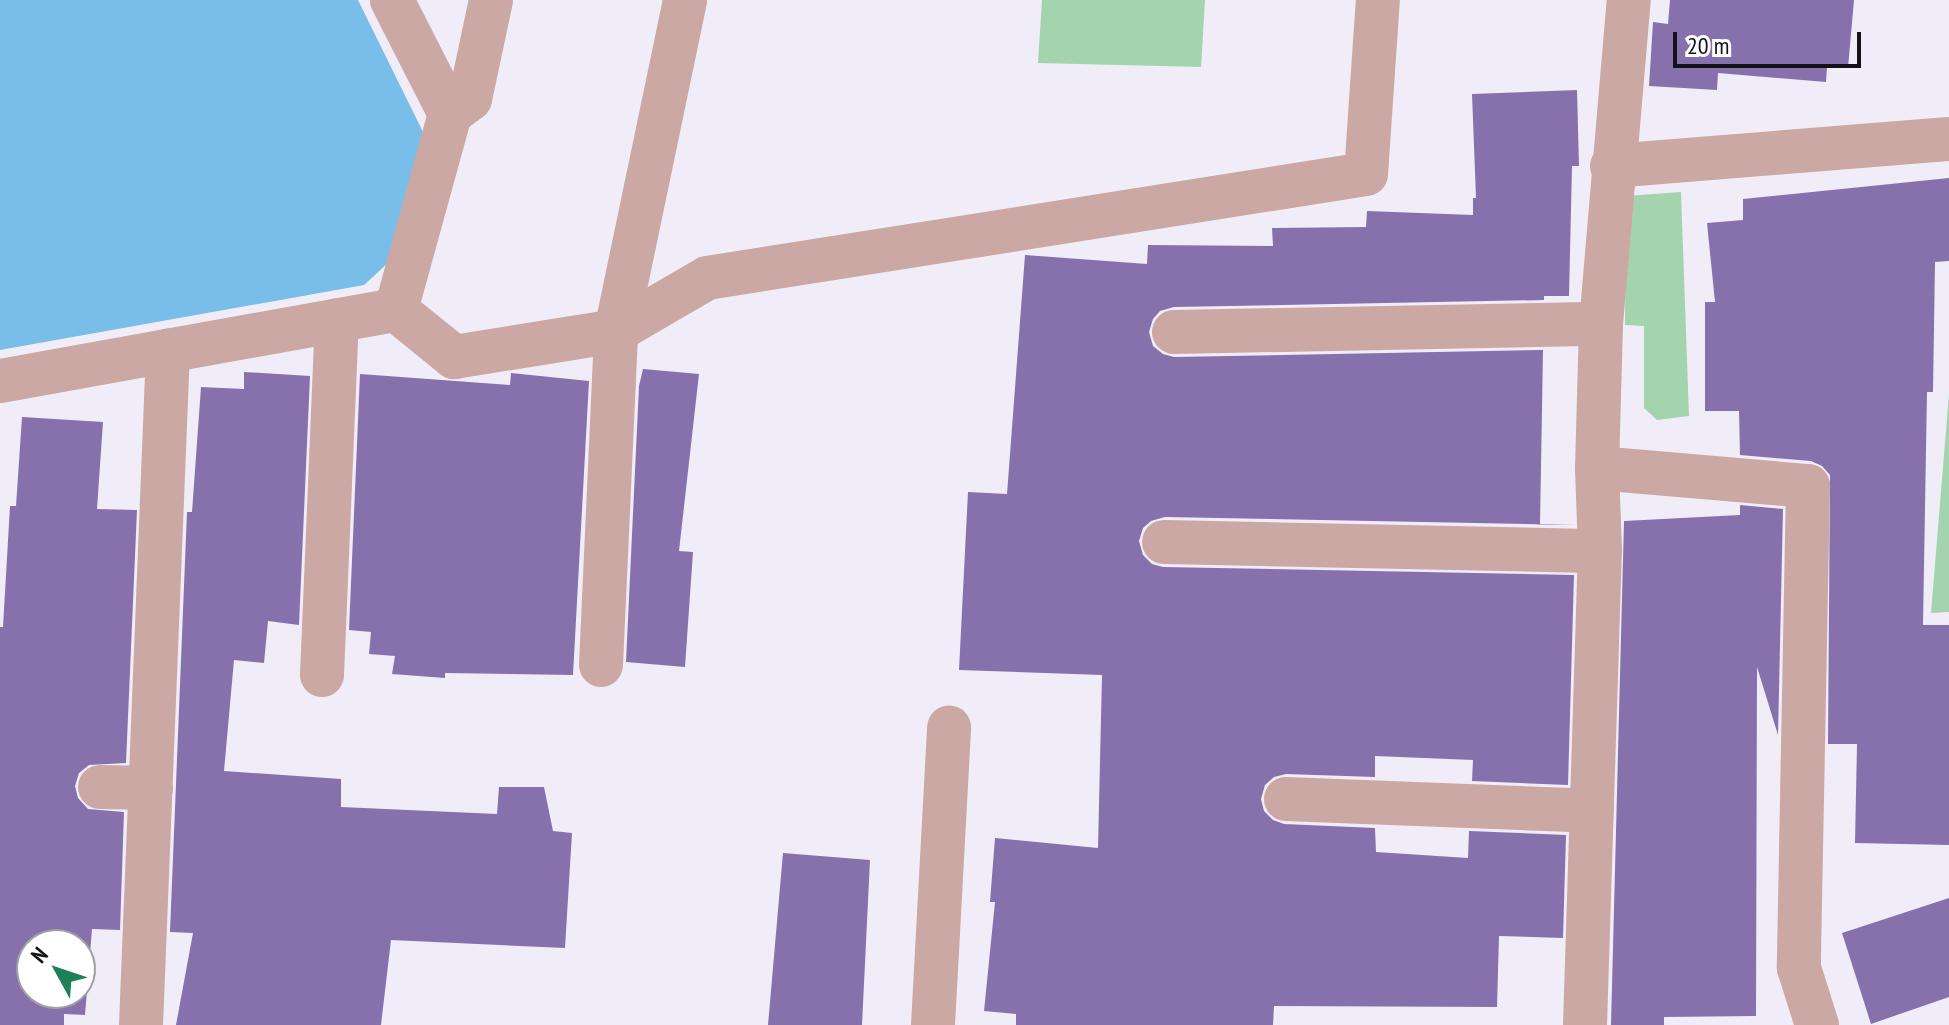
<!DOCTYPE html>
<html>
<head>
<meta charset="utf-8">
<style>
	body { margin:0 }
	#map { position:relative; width:1949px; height:1025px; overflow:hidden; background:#f0edf8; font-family:"PT Sans Narrow",sans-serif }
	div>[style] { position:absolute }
	.green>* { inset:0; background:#a3d4ae }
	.water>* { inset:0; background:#78bee8 }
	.building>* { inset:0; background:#8771ad }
	.street>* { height:44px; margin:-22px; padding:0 22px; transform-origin:22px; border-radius:22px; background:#cba8a3 }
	span { translate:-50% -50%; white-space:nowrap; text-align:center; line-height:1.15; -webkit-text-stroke:6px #fff; paint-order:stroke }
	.north { position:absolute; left:16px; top:929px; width:80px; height:80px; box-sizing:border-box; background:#fff; border:2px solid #a0a0a1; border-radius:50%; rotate:310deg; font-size:22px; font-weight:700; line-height:32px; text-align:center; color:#121115 }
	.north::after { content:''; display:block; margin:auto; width:28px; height:36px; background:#1e8058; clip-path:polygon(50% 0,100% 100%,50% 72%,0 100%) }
	.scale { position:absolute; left:1673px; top:32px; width:188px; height:36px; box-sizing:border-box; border:4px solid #121115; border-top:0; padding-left:10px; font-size:24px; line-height:28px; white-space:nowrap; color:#121115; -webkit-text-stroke:6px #fff; paint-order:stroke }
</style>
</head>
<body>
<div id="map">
	<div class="green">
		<div style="clip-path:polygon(1042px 0,1205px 0,1201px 67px,1038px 63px)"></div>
		<div style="clip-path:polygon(1681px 192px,1689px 416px,1657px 420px,1644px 408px,1644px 326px,1625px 325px,1626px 196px)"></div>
		<div style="clip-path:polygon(1949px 394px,1949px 612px,1931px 613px)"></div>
	</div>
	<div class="water">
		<div style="clip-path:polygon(0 0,358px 0,423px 132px,389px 262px,364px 285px,0 350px)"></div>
	</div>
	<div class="building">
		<div style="clip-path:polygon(1670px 0,1854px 0,1848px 68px,1827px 67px,1826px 82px,1718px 73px,1717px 90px,1649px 86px,1653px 22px,1668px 24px)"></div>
		<div style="clip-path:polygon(1577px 90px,1579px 166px,1572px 166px,1569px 296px,1544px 296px,1544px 300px,1174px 307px,1160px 311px,1153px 319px,1149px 332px,1153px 346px,1163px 354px,1174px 357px,1543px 350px,1540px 525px,1574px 525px,1165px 517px,1151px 521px,1143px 528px,1139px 541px,1143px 555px,1152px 564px,1163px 567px,1574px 575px,1568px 785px,1472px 781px,1473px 760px,1375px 756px,1375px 777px,1286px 774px,1274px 777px,1265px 785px,1261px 799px,1264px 811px,1273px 820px,1284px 824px,1375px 828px,1376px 852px,1468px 858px,1469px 831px,1566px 835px,1563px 938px,1499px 936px,1497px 1007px,1274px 1006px,1273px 1025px,1016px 1025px,1016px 1014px,984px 1011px,995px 902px,990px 902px,995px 838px,1098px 848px,1102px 675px,959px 670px,968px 492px,1007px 494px,1025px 255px,1147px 264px,1148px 245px,1273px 246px,1272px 228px,1366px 227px,1367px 211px,1473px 215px,1473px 198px,1476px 198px,1472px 94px)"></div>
		<div style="clip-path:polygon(1949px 178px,1949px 261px,1935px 262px,1933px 392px,1927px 392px,1923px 625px,1949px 625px,1949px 845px,1855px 843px,1857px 744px,1828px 744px,1830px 475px,1822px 466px,1811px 461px,1740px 455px,1739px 411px,1705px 411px,1705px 302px,1715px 302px,1707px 223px,1743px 220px,1743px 199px)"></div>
		<div style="clip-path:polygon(643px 369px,699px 374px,679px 551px,693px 552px,685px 667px,626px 662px,639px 386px)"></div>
		<div style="clip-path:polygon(244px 372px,310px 376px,299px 625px,268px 621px,264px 663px,234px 660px,224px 771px,341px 779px,341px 807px,497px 814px,499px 787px,544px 787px,553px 831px,572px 833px,565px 948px,391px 940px,381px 1025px,176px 1025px,193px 933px,170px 932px,187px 512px,192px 512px,201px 387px,244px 389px)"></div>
		<div style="clip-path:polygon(511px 373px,589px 381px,573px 675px,445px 673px,445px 678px,392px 674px,395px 656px,369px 654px,371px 632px,349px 630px,360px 374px,510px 385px)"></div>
		<div style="clip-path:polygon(evenodd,22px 417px,103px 422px,97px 509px,137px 510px,126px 763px,89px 765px,79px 773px,75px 786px,78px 798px,88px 809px,124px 812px,120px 930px,92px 929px,85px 1015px,64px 1014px,64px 1025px,0 1025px,0 627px,3px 627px,10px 506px,16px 506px,22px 417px,32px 945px,80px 945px,80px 993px,32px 993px,32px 945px)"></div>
		<div style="clip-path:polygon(1740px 505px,1783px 509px,1778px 735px,1757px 667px,1756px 1016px,1664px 1017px,1664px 1025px,1611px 1025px,1624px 521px,1740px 515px)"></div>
		<div style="clip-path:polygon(783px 853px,870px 860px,862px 1025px,768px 1025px)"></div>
		<div style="clip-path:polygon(1949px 898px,1949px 997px,1871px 1024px,1842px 933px)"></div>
	</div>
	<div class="street">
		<div style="left:450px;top:114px;width:25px;rotate:-37deg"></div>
		<div style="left:470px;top:99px;width:101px;rotate:-78deg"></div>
		<div style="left:1612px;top:166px;width:338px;rotate:-4.6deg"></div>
		<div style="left:396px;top:310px;width:75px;rotate:39deg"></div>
		<div style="left:454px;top:357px;width:164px;rotate:-9.1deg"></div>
		<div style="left:616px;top:331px;width:105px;rotate:-30.2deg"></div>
		<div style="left:707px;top:278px;width:667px;rotate:-8.97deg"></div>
		<div style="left:1366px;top:174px;width:174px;rotate:-86.1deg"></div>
		<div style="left:1174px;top:332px;width:427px;rotate:-1.1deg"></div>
		<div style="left:0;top:381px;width:402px;rotate:-10.2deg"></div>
		<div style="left:396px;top:310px;width:203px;rotate:-74.6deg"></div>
		<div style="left:450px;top:114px;width:128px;rotate:-117deg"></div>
		<div style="left:1597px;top:468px;width:212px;rotate:4.9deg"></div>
		<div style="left:1808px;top:486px;width:482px;rotate:91.1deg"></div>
		<div style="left:1799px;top:968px;width:60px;rotate:72.5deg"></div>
		<div style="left:1164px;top:542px;width:436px;rotate:1.2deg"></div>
		<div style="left:601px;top:665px;width:334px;rotate:-87.4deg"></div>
		<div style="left:616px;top:331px;width:338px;rotate:-78.2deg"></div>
		<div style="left:322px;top:675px;width:355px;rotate:-87.6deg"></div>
		<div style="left:100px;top:787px;width:51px;rotate:1.1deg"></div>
		<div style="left:1286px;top:799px;width:306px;rotate:2.2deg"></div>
		<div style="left:141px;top:1025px;width:675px;rotate:-87.71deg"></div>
		<div style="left:933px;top:1025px;width:298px;rotate:-86.9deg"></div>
		<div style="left:1585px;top:1025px;width:474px;rotate:-88.2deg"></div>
		<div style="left:1600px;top:551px;width:83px;rotate:-92.1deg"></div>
		<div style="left:1597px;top:468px;width:144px;rotate:-88.4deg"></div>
		<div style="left:1601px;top:324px;width:325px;rotate:-85.1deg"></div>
	</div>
	<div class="north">N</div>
	<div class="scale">20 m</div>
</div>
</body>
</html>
